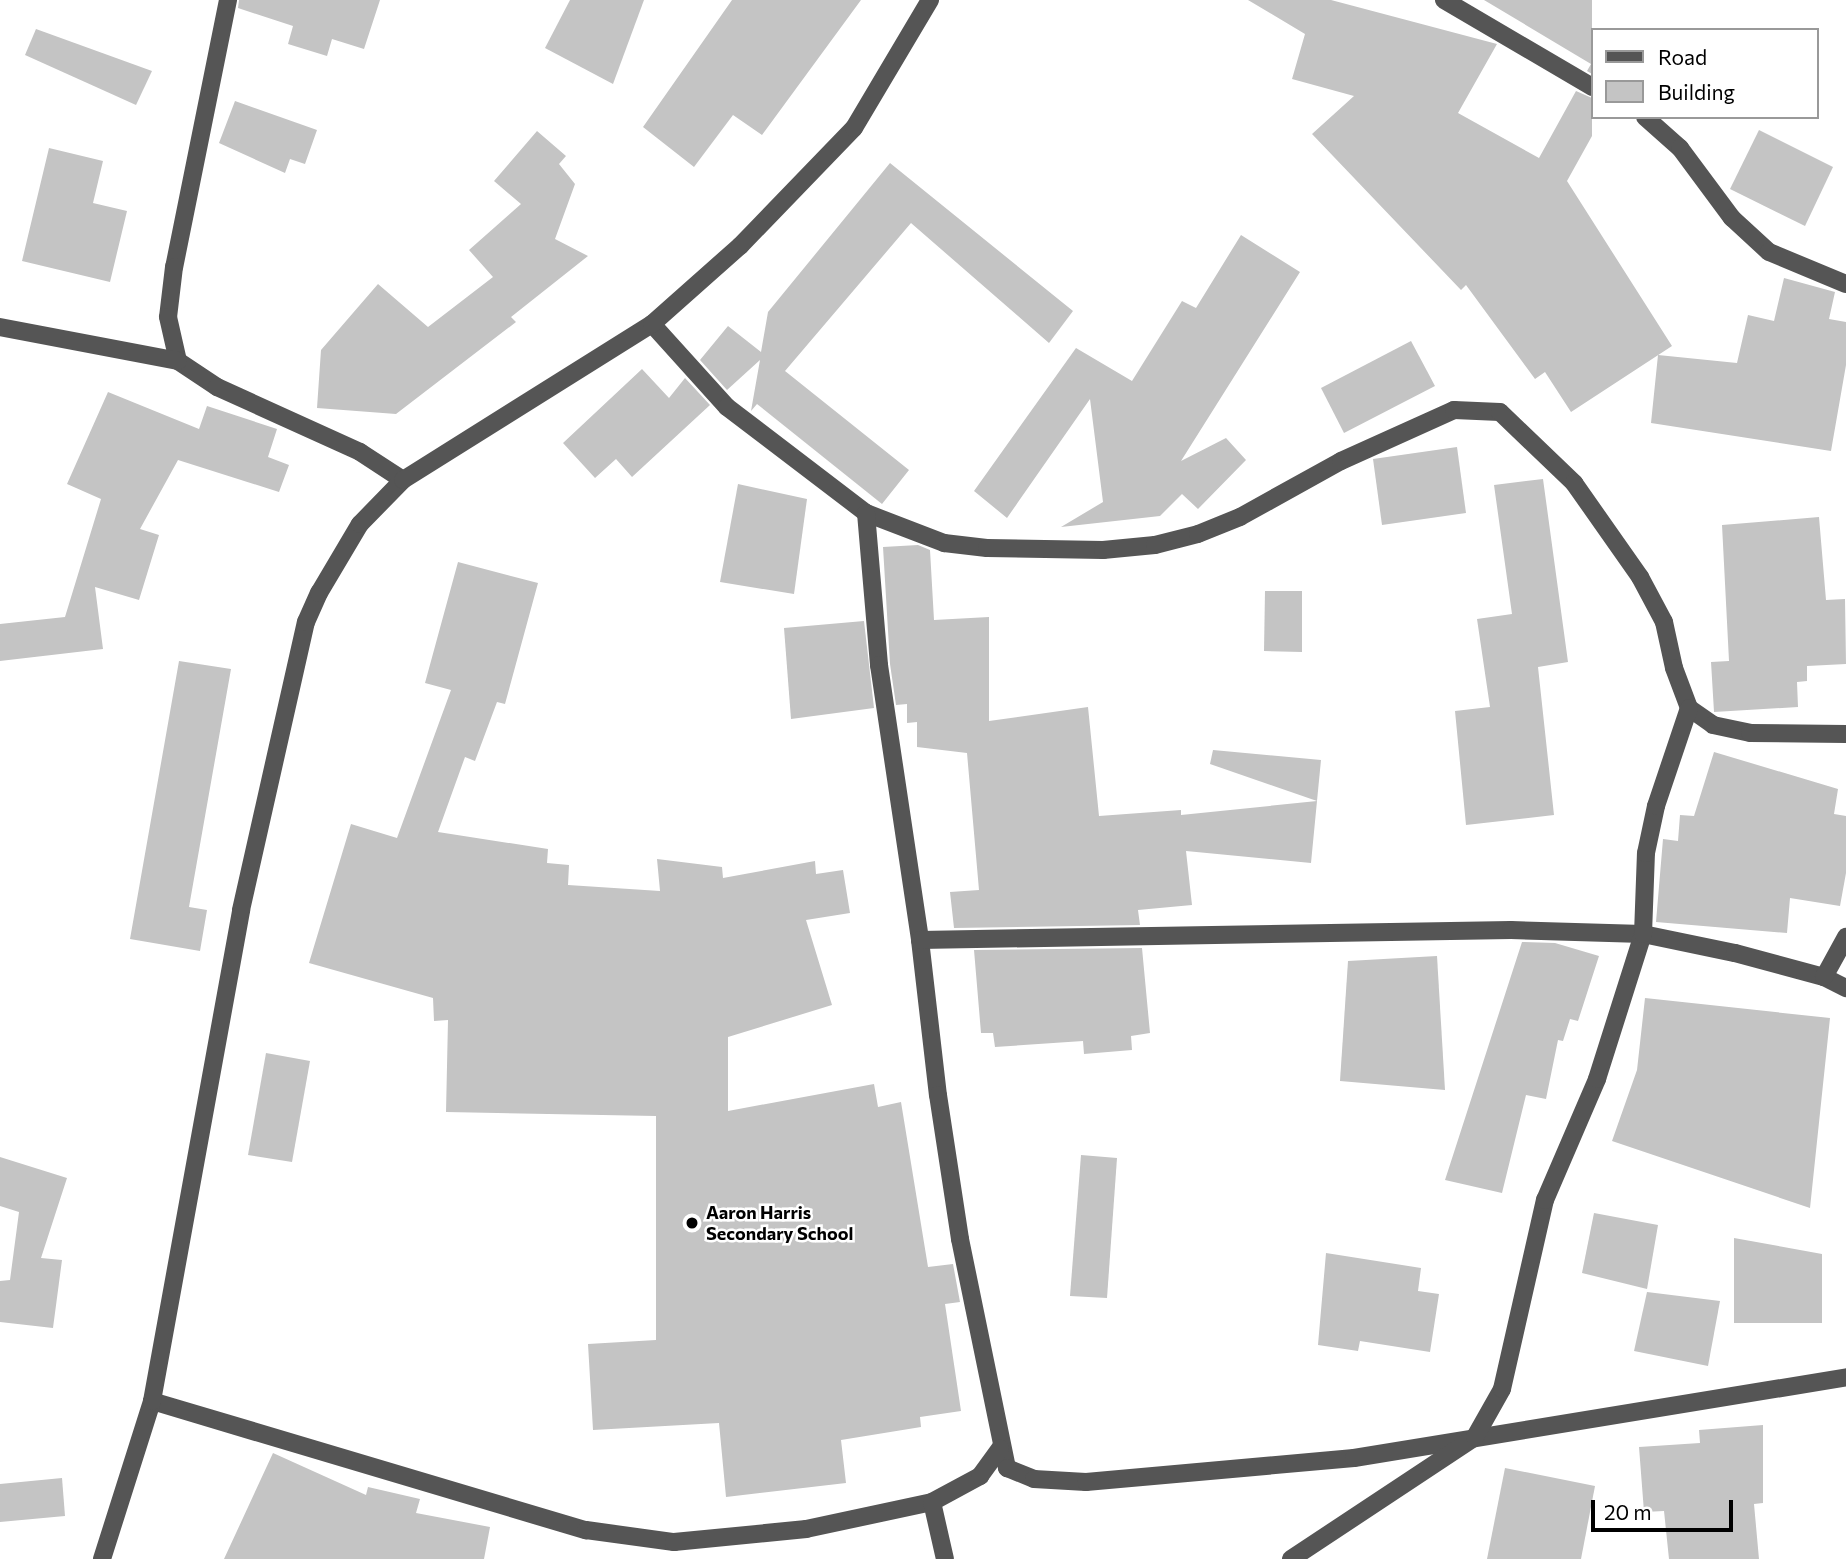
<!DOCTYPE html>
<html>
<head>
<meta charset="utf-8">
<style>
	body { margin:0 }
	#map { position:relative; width:1846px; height:1559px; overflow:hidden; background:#fff; font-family:Commissioner,sans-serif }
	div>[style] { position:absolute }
	.building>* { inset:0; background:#c4c4c4 }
	.minor>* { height:18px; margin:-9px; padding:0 9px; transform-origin:9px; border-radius:9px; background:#555 }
	.dots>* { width:19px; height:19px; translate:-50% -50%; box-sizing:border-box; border:4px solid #fff; border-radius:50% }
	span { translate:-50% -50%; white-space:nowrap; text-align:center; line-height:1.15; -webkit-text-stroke:5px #fff; paint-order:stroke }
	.poi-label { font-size:18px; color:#000; font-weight:700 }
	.left { translate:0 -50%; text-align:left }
	.legend { position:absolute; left:1591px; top:28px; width:228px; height:91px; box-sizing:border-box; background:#fff; border:2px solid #999; margin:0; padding:9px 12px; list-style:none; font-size:21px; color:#000 }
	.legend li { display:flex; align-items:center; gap:14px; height:35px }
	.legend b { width:35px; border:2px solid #999 }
	.scale { position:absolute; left:1591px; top:1500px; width:142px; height:32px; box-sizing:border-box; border:4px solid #000; border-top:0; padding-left:9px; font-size:21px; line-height:24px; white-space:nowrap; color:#000; -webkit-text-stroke:5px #fff; paint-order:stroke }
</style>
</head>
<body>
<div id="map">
	<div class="building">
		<div style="clip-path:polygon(239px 0,380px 0,364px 49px,332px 39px,327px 56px,288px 44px,293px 26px,238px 8px)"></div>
		<div style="clip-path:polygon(570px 0,644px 0,613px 84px,545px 48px)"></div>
		<div style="clip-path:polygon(732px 0,861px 0,762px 135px,733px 115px,694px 167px,643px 127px)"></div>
		<div style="clip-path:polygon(1248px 0,1331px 0,1497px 44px,1458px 113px,1539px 158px,1576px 91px,1592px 98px,1592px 136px,1567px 181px,1672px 346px,1571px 412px,1545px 372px,1535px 379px,1466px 285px,1461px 290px,1312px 134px,1354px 96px,1292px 79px,1305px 34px)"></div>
		<div style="clip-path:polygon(1484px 0,1592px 0,1592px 74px,1587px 71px,1591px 64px)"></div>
		<div style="clip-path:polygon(36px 29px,152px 71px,136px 105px,25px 55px)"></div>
		<div style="clip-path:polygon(235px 101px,317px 130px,305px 164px,290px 159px,285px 173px,219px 143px)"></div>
		<div style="clip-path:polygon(1759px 130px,1833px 167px,1805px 226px,1730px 189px)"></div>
		<div style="clip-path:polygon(537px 131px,566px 156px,559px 164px,575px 184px,555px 239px,588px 256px,511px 317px,516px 322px,396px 414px,317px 408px,321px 350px,378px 284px,428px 327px,493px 277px,469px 250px,521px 204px,494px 181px)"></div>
		<div style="clip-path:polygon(49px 148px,103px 161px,93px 203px,127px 211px,110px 282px,22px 261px)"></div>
		<div style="clip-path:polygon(890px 163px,1073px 311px,1049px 343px,911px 223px,785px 371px,909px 470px,882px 504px,757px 404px,751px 411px,760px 360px,727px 390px,700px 360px,728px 326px,761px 352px,768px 312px)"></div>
		<div style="clip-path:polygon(1241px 235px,1300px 272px,1181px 461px,1226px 438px,1246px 460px,1198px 509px,1182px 494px,1160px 516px,1061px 527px,1103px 502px,1090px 399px,1007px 518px,974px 491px,1076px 348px,1132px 381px,1182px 301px,1196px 308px)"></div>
		<div style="clip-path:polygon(1784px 278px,1835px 292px,1829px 319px,1846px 322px,1846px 365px,1831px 451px,1651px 423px,1658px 355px,1737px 363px,1748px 315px,1774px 321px)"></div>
		<div style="clip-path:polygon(1411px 341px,1435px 386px,1344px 433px,1321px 388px)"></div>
		<div style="clip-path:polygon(642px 369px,669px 398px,685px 378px,710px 405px,632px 477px,616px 459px,595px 478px,563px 443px)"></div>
		<div style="clip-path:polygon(108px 392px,199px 429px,207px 406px,277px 429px,268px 457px,289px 465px,279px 492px,178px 460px,140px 529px,159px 535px,139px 600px,95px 587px,103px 649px,0 661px,0 624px,65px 617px,101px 499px,67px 484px)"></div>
		<div style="clip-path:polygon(1457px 447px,1466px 513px,1382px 525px,1373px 459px)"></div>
		<div style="clip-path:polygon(1543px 479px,1568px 662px,1538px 667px,1554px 815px,1466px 825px,1455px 711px,1490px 707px,1477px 619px,1512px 614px,1494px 485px)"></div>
		<div style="clip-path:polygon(738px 484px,807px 499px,794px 594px,720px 582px)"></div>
		<div style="clip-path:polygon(1819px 517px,1826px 600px,1845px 599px,1846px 664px,1807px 666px,1807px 681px,1797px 682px,1798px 707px,1714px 712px,1711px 662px,1729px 661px,1722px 525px)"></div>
		<div style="clip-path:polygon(918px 545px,930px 550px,934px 620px,989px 617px,989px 721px,1088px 707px,1099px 816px,1181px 810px,1181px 815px,1317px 801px,1311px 863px,1186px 851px,1192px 905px,1138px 910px,1140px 925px,954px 928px,950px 892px,979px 890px,967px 753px,917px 747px,917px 722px,907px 723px,907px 704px,896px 705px,890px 664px,883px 547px)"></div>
		<div style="clip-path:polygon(458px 562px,538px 583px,505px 704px,497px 702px,475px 761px,465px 757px,438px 832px,548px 849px,547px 863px,569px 865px,568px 885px,660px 891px,657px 859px,722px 867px,723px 878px,815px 861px,816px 874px,843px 870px,850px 913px,806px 920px,832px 1005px,728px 1037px,728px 1111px,874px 1084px,878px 1107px,901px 1102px,928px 1267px,953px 1264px,960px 1302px,945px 1304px,961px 1411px,920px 1417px,921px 1427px,841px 1440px,846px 1483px,726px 1497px,719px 1423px,593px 1430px,588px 1344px,656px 1340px,656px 1116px,446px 1112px,448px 1020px,434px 1021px,433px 998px,309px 963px,351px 824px,397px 838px,451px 690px,425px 683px)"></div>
		<div style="clip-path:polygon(1265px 591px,1302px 591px,1302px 652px,1264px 651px)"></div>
		<div style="clip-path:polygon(864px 621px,874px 708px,791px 719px,784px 628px)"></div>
		<div style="clip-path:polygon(179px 661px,231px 669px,189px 907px,207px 910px,200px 951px,130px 939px)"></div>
		<div style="clip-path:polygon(1213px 750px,1321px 760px,1317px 801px,1210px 764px)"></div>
		<div style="clip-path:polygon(1714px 752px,1838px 789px,1834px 814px,1846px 816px,1846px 873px,1840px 906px,1790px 898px,1787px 933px,1656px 922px,1663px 839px,1678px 841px,1680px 815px,1694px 816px)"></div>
		<div style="clip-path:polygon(1522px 942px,1555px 943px,1599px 956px,1578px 1021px,1570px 1019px,1563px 1041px,1558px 1040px,1546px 1099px,1526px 1095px,1502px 1193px,1445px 1180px)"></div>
		<div style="clip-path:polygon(1142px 948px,1150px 1033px,1131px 1036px,1132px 1050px,1084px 1054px,1083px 1041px,995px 1047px,993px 1033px,981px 1033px,974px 950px)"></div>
		<div style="clip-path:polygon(1437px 956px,1445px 1090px,1340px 1081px,1348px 961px)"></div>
		<div style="clip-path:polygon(1645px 998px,1830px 1018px,1810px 1208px,1612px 1141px,1637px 1070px)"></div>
		<div style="clip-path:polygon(266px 1053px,310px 1061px,292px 1162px,248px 1155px)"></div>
		<div style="clip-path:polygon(1081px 1155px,1117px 1158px,1107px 1298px,1070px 1296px)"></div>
		<div style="clip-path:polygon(0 1157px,67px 1178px,41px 1258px,62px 1260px,53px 1328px,0 1322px,0 1281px,10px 1280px,19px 1212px,0 1206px)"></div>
		<div style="clip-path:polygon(1594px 1213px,1658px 1225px,1647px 1289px,1582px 1273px)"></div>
		<div style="clip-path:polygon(1734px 1238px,1822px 1254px,1822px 1323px,1734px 1323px)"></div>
		<div style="clip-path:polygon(1326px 1253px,1421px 1268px,1418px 1291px,1439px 1294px,1430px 1352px,1360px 1341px,1358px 1351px,1318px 1345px)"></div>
		<div style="clip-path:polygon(1647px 1292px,1720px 1301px,1708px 1366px,1634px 1351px)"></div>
		<div style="clip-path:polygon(1763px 1425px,1763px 1503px,1754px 1504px,1759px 1559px,1669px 1559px,1664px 1511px,1644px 1512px,1639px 1447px,1700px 1443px,1699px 1430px)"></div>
		<div style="clip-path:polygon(273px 1453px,366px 1495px,368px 1487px,420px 1499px,416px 1513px,490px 1527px,484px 1559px,224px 1559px)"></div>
		<div style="clip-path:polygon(1505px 1468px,1595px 1486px,1581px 1559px,1487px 1559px)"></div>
		<div style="clip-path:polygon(62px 1478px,65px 1516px,0 1522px,0 1484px)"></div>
	</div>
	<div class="minor">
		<div style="left:228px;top:0;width:272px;rotate:101.4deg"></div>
		<div style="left:174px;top:267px;width:50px;rotate:96.8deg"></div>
		<div style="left:168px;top:317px;width:45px;rotate:77.2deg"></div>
		<div style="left:178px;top:361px;width:47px;rotate:33.7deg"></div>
		<div style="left:217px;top:387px;width:157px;rotate:24.4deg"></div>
		<div style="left:360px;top:452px;width:51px;rotate:33.1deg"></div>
		<div style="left:1444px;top:0;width:172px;rotate:30.4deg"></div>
		<div style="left:1645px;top:117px;width:47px;rotate:41.5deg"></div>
		<div style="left:1680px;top:148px;width:87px;rotate:53.4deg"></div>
		<div style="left:1732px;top:218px;width:50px;rotate:42.6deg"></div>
		<div style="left:1769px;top:252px;width:83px;rotate:22.6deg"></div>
		<div style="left:652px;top:324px;width:112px;rotate:47.9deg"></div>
		<div style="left:727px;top:407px;width:175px;rotate:37.3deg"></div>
		<div style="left:866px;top:513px;width:84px;rotate:21deg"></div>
		<div style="left:944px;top:543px;width:43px;rotate:6.6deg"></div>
		<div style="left:987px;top:548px;width:116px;rotate:1deg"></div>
		<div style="left:1103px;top:550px;width:52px;rotate:-5.5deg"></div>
		<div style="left:1155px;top:545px;width:44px;rotate:-14.3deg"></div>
		<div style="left:1198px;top:534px;width:45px;rotate:-22deg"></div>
		<div style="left:1240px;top:517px;width:115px;rotate:-29deg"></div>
		<div style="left:1341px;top:461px;width:124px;rotate:-24.3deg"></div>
		<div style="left:1454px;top:410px;width:46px;rotate:2.5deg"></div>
		<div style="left:1500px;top:412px;width:103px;rotate:43.8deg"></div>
		<div style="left:1574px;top:483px;width:115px;rotate:54.9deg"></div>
		<div style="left:1640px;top:577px;width:51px;rotate:61.9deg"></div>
		<div style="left:1664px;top:622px;width:47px;rotate:77.7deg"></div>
		<div style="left:1674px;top:668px;width:43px;rotate:69.4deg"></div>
		<div style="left:1689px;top:708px;width:29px;rotate:35deg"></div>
		<div style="left:1713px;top:725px;width:38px;rotate:12deg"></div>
		<div style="left:1750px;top:733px;width:96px;rotate:0.6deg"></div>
		<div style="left:0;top:327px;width:181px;rotate:10.8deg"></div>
		<div style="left:866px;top:513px;width:153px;rotate:85.1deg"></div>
		<div style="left:879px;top:665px;width:278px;rotate:81.5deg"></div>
		<div style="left:920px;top:940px;width:156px;rotate:83.4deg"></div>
		<div style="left:938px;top:1095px;width:146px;rotate:81.3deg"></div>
		<div style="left:960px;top:1239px;width:234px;rotate:78.4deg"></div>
		<div style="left:1007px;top:1468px;width:29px;rotate:22deg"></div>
		<div style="left:1034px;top:1479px;width:52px;rotate:3.3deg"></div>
		<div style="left:1086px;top:1482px;width:269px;rotate:-5.1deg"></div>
		<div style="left:1354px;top:1458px;width:499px;rotate:-9.3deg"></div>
		<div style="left:920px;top:940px;width:591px;rotate:-0.97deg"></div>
		<div style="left:1511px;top:930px;width:132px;rotate:1.7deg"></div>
		<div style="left:1643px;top:934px;width:94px;rotate:11.7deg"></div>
		<div style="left:1735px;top:953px;width:92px;rotate:15.1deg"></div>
		<div style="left:1824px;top:977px;width:25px;rotate:27deg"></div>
		<div style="left:1824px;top:977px;width:46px;rotate:-61.2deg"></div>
		<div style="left:152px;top:1401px;width:453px;rotate:16.6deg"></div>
		<div style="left:586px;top:1530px;width:89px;rotate:7.8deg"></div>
		<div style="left:674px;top:1542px;width:133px;rotate:-5.6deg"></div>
		<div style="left:806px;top:1529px;width:129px;rotate:-12.1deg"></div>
		<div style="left:932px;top:1502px;width:55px;rotate:-28.4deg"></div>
		<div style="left:980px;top:1476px;width:34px;rotate:-54deg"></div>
		<div style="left:932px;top:1502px;width:58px;rotate:77.2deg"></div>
		<div style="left:102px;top:1559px;width:166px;rotate:-72.4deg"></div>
		<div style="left:152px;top:1401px;width:499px;rotate:-79.7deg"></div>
		<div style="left:241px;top:910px;width:295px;rotate:-77.3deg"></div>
		<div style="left:306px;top:622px;width:32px;rotate:-66deg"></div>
		<div style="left:319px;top:593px;width:80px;rotate:-59.3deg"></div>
		<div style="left:360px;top:524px;width:62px;rotate:-45.7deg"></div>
		<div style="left:403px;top:480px;width:294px;rotate:-32.1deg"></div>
		<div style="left:652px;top:324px;width:118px;rotate:-41.6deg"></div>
		<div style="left:740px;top:246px;width:164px;rotate:-46deg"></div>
		<div style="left:854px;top:128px;width:149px;rotate:-59.3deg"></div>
		<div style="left:1291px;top:1559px;width:221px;rotate:-33.5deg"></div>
		<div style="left:1475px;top:1437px;width:55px;rotate:-60.6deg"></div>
		<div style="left:1502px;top:1389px;width:194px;rotate:-77.2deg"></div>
		<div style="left:1545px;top:1200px;width:132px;rotate:-66.7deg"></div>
		<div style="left:1597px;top:1079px;width:152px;rotate:-72.4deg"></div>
		<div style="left:1643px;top:934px;width:81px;rotate:-87.9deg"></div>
		<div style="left:1646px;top:853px;width:48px;rotate:-78deg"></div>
		<div style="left:1656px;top:806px;width:103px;rotate:-71.4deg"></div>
	</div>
	<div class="dots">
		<div style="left:692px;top:1223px;background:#000"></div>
	</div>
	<div class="poi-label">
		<span class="left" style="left:706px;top:1223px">Aaron Harris<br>Secondary School</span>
	</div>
	<ul class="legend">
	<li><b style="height:9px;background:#555"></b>Road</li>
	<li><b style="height:19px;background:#c4c4c4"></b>Building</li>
	</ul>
	<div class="scale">20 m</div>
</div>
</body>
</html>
